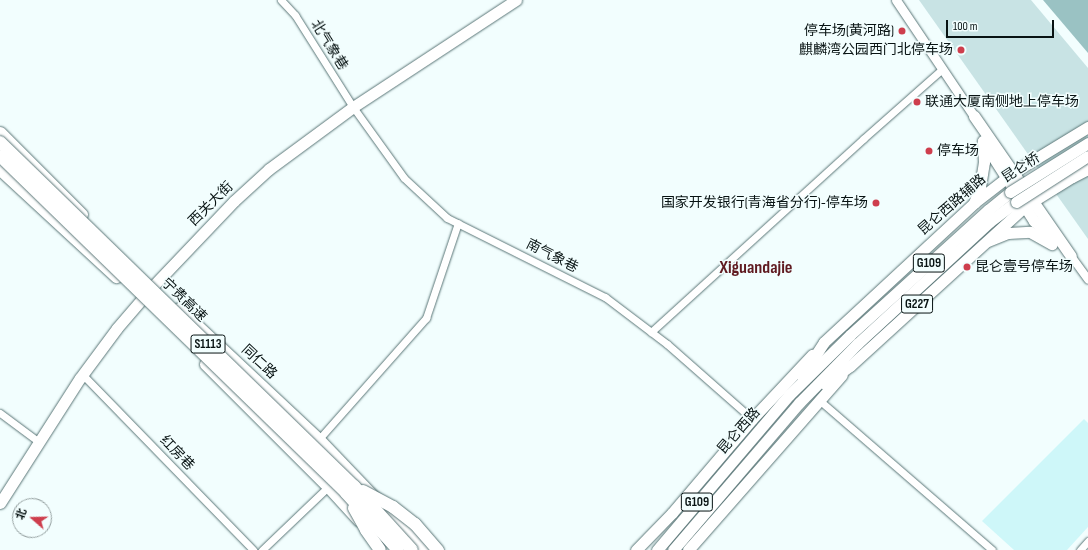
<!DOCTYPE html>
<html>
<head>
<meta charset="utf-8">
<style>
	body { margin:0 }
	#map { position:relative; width:1088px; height:550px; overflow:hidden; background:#f2fefe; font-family:"Sofia Sans Condensed","Noto Sans SC",sans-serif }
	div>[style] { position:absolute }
	.built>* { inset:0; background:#cef7f9 }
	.green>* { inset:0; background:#c8e3e4 }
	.water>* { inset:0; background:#9ac2c3 }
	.roads { filter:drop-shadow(0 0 1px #5a7677) drop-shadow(0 0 1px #5a7677) }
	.minor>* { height:7px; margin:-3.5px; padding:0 3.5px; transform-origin:3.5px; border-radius:3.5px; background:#fff }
	.tertiary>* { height:8px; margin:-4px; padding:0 4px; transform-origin:4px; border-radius:4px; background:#fff }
	.secondary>* { height:9px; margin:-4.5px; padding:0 4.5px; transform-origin:4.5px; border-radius:4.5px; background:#fff }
	.primary>* { height:11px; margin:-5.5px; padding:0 5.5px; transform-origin:5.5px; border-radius:5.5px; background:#fff }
	.trunk>* { height:11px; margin:-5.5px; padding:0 5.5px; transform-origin:5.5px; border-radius:5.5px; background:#fff }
	.bridges { filter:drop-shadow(0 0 1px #5a7677) drop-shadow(0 0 1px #5a7677) }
	.trunk-bridge>* { height:11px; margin:-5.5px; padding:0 5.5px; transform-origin:5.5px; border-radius:5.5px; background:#fff }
	.motorway-bridge>* { height:12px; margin:-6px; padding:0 6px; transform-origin:6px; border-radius:6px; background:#fff }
	.dots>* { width:11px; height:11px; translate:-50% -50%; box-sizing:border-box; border:2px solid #f2fefe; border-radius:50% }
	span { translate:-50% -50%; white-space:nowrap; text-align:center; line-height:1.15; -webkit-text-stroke:3px #f2fefe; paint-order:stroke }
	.shield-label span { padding:1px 3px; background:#f2fefe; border:1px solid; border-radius:3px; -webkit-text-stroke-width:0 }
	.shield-label { font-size:13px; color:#081313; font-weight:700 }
	.poi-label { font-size:14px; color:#081313 }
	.right { translate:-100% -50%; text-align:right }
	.left { translate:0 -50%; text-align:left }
	.street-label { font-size:14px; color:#081313 }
	.district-label { font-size:18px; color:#601b21; font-weight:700 }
	.north { position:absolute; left:12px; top:498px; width:40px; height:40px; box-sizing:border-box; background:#f2fefe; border:1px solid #94a0a0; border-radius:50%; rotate:290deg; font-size:11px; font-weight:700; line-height:16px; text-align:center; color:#081313 }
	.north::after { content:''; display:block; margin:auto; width:14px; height:18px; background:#ce3e4d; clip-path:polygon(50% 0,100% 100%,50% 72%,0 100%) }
	.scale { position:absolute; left:946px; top:20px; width:108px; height:18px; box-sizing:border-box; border:2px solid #081313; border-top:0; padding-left:5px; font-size:12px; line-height:14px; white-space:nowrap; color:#081313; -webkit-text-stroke:3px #f2fefe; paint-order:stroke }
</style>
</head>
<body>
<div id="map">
	<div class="built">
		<div style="clip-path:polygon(1084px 419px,1088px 423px,1088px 527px,1067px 550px,1014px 550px,982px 521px)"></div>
	</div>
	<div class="green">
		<div style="clip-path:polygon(919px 0,1031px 0,1088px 68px,1088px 239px)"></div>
	</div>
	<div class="water">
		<div style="clip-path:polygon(1043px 0,1088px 0,1088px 53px)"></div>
	</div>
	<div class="roads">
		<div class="minor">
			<div style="left:281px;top:0;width:21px;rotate:47deg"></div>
			<div style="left:295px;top:15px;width:109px;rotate:57.8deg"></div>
			<div style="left:353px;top:107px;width:87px;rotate:54.3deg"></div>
			<div style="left:404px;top:178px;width:59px;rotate:42.9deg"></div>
			<div style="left:447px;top:218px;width:177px;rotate:26.6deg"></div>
			<div style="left:605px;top:297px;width:78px;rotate:37.2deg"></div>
			<div style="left:667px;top:344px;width:113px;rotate:41.4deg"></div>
			<div style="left:651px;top:332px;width:287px;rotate:-42.3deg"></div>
			<div style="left:863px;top:139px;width:106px;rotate:-41.5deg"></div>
			<div style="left:83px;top:375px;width:244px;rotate:45.8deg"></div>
			<div style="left:819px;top:400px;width:229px;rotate:40.9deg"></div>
			<div style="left:0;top:413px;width:49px;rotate:36.6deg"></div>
			<div style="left:319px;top:439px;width:162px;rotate:-48.5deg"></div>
			<div style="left:426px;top:318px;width:100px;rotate:-71.4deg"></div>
			<div style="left:262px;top:550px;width:91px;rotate:-43.7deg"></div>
			<div style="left:1080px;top:550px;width:12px;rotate:-48deg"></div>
		</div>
		<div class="tertiary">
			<div style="left:1071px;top:256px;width:29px;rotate:54deg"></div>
		</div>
		<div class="secondary">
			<div style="left:896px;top:0;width:140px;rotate:56.1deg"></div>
		</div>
		<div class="primary">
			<div style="left:974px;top:116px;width:170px;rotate:55.3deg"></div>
			<div style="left:0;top:132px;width:116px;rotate:45deg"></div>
			<div style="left:983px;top:141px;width:95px;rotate:57.5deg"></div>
			<div style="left:1034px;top:221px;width:26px;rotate:43deg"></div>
			<div style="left:0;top:170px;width:158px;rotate:42.7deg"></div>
			<div style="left:974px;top:203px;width:17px;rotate:-69deg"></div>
			<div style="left:980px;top:187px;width:25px;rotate:-81deg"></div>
			<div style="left:984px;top:162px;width:21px;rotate:-93deg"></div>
			<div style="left:988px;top:241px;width:22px;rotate:-22deg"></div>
			<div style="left:1008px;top:233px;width:22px;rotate:-3deg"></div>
			<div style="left:1030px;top:232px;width:25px;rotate:29deg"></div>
			<div style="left:179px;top:308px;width:192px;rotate:43.1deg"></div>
			<div style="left:319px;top:439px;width:153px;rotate:46.3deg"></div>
			<div style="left:205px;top:364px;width:174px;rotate:45deg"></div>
			<div style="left:328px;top:487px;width:45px;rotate:47.7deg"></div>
			<div style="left:0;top:503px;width:148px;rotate:-57.4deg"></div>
			<div style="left:80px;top:378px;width:62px;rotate:-53.5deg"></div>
			<div style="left:117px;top:328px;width:57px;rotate:-49.3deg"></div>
			<div style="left:154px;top:285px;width:116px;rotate:-46.4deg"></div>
			<div style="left:234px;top:201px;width:47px;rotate:-42.4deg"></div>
			<div style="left:269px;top:169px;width:104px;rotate:-36.4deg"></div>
			<div style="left:353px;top:107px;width:195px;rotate:-33.3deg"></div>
			<div style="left:636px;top:550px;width:52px;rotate:-45.8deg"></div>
			<div style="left:672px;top:513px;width:123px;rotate:-49.6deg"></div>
			<div style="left:752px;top:419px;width:88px;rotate:-46.8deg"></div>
			<div style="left:688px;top:550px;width:233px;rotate:-48.7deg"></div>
		</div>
		<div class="trunk">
			<div style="left:802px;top:376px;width:40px;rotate:-57.1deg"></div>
			<div style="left:824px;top:342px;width:205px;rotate:-42.8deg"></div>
			<div style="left:974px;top:203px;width:51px;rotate:-37.8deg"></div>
			<div style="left:1014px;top:172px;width:87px;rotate:-31.3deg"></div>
			<div style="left:825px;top:384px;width:31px;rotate:-36deg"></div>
			<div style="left:850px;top:366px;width:237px;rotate:-42.4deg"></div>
			<div style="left:1025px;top:206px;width:55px;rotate:-31.7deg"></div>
			<div style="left:1072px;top:177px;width:18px;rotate:-27deg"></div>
			<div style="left:657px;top:550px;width:204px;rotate:-49.6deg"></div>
			<div style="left:789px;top:395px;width:86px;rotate:-44.5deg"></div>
			<div style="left:850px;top:335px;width:186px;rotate:-42.2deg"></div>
			<div style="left:988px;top:210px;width:28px;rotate:-39deg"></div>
			<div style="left:673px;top:550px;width:194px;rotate:-49.4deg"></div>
			<div style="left:799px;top:403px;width:83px;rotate:-45.5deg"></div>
			<div style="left:857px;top:344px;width:180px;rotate:-42.7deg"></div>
			<div style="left:989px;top:222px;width:34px;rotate:-37deg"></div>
		</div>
	</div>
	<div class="bridges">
		<div class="trunk-bridge">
			<div style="left:1010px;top:192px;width:92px;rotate:-32.1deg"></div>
			<div style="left:1016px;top:202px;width:85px;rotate:-32.6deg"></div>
		</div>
		<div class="motorway-bridge">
			<div style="left:0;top:142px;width:494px;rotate:44.2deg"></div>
			<div style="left:354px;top:486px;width:86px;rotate:47.8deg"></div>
			<div style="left:0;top:156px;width:483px;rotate:44.2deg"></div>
			<div style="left:346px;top:493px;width:77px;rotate:47.6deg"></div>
			<div style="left:363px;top:491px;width:34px;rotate:28deg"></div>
			<div style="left:393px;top:507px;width:28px;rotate:38deg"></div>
			<div style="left:415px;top:524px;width:35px;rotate:49deg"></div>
			<div style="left:354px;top:508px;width:25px;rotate:61deg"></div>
			<div style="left:366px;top:530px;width:24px;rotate:55deg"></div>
		</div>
	</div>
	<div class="dots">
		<div style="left:902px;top:31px;background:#ce3e4d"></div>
		<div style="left:961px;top:50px;background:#ce3e4d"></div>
		<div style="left:917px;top:102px;background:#ce3e4d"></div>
		<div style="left:929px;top:151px;background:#ce3e4d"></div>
		<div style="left:876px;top:203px;background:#ce3e4d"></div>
		<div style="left:967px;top:267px;background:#ce3e4d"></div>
	</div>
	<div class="shield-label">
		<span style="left:929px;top:263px">G109</span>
		<span style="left:917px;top:304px">G227</span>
		<span style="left:208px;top:344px">S1113</span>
		<span style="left:697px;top:502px">G109</span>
	</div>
	<div class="poi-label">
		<span class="right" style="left:894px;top:31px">停车场(黄河路)</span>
		<span class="right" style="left:953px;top:50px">麒麟湾公园西门北停车场</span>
		<span class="left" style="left:925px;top:102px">联通大厦南侧地上停车场</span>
		<span class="left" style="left:937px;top:151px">停车场</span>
		<span class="right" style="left:868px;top:203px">国家开发银行(青海省分行)-停车场</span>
		<span class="left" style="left:975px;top:267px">昆仑壹号停车场</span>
	</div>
	<div class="street-label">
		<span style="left:329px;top:45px;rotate:58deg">北气象巷</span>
		<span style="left:1021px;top:168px;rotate:-33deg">昆仑桥</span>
		<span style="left:211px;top:204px;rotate:-45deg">西关大街</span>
		<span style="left:952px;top:205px;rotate:-41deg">昆仑西路辅路</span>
		<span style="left:552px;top:256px;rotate:27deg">南气象巷</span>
		<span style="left:184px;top:300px;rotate:44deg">宁贵高速</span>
		<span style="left:259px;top:362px;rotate:43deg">同仁路</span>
		<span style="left:739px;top:431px;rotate:-49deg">昆仑西路</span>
		<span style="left:177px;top:453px;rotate:46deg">红房巷</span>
	</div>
	<div class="district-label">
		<span style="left:756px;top:268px">Xiguandajie</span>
	</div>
	<div class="north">北</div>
	<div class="scale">100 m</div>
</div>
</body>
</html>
